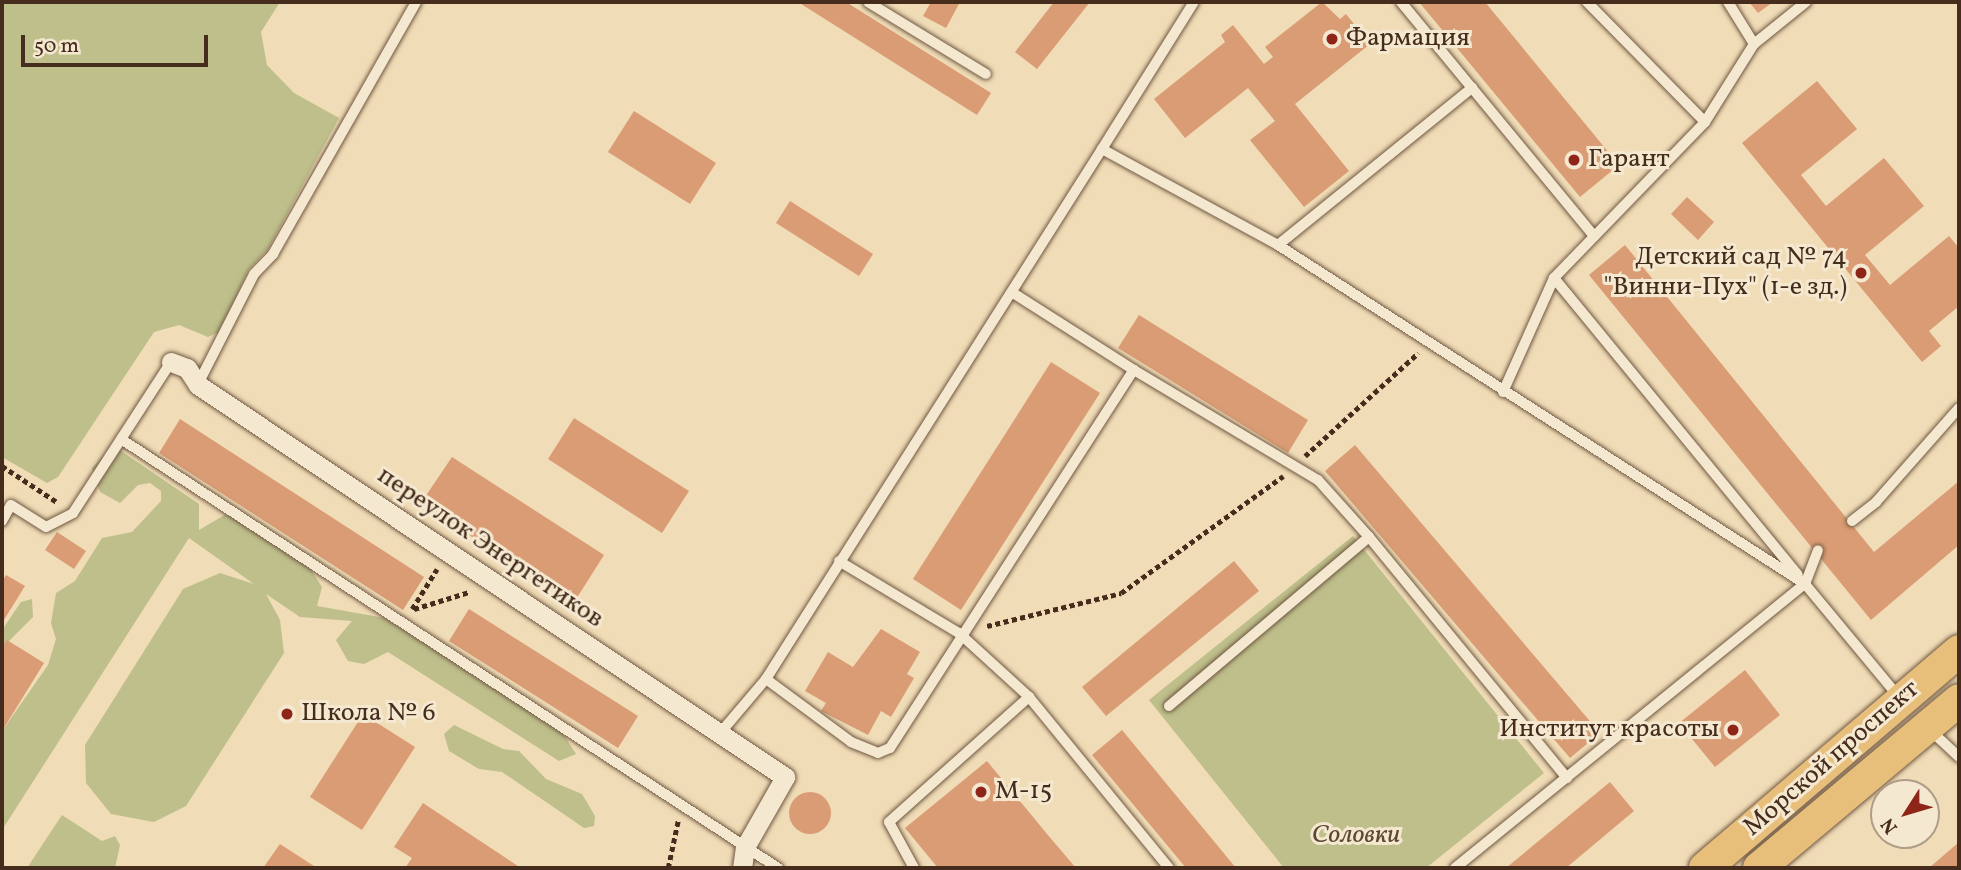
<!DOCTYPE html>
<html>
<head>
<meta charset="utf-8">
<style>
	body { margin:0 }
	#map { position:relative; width:1961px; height:870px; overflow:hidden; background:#f0dcb6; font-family:Vollkorn,serif }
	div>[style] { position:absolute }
	.green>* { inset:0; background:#bebf8b }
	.building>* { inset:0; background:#da9c74 }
	.round { border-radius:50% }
	.path>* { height:4.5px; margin-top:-2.25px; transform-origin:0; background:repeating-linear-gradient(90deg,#452c1d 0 5px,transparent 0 8.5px) }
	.roads { filter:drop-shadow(0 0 2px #705843) drop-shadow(0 0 2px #705843) }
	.service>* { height:10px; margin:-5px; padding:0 5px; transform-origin:5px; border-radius:5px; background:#f5e8d0 }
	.minor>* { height:19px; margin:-9.5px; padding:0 9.5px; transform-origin:9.5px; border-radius:9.5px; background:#f5e8d0 }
	.primary>* { height:32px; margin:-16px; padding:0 16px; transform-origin:16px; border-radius:16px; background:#e8be7b }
	.dots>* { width:19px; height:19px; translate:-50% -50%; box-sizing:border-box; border:4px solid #f5e8d0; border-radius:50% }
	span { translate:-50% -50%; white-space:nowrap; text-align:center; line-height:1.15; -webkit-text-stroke:6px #f5e8d0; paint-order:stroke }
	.poi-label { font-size:26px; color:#452c1d }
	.left { translate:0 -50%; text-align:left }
	.right { translate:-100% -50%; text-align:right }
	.street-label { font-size:26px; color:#452c1d }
	.park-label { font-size:26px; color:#5d4933; font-style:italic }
	.frame { position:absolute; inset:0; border:4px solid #452c1d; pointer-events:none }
	.north { position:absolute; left:1870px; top:779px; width:70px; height:70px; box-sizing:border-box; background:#f5e8d0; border:2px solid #af9d88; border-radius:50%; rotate:233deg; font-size:19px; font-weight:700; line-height:28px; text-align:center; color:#452c1d }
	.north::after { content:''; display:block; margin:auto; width:24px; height:32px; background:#8f2418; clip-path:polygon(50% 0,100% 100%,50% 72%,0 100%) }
	.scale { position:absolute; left:21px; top:35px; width:187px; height:32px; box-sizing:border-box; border:4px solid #452c1d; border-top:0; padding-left:9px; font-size:21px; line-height:24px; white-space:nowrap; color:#452c1d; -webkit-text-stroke:5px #f5e8d0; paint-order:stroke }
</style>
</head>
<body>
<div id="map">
	<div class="green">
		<div style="clip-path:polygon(2px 2px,280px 2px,261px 32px,267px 65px,294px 93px,339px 118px,268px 249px,249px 269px,219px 332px,208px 337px,179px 325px,154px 332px,58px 477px,47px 483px,2px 457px)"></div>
		<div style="clip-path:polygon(110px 449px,118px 449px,199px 504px,199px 530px,228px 513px,304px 559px,322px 587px,317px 606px,385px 618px,559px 727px,576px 754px,559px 761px,388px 652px,364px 664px,348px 661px,336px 640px,352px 621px,300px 617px,266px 594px,280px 620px,284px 653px,186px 806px,154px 822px,111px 814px,86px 783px,85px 745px,183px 589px,220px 573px,254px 584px,189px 538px,2px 830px,2px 731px,48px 665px,56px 639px,51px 623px,56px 593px,75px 581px,102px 538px,132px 532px,161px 501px,161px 491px,150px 483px,138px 485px,120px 503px,100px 492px,92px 468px)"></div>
		<div style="clip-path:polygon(1353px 536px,1544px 773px,1426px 868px,1284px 868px,1149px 700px)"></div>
		<div style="clip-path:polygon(32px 599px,33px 617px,2px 648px,2px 630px,21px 602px)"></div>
		<div style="clip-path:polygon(454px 725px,503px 749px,519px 751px,546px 779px,582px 794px,595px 816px,594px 826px,584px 828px,502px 772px,479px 769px,449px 751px,444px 734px)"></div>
		<div style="clip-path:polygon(62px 815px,102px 841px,115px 836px,120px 845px,115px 868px,27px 868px)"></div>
	</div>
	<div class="building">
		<div style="clip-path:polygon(798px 2px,846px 2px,991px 93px,977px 115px)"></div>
		<div style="clip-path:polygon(931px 2px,960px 2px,946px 28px,923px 16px)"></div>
		<div style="clip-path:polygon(1054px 2px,1090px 2px,1037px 69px,1015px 52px)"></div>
		<div style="clip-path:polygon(1322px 2px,1340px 19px,1346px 14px,1370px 44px,1295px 104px,1349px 171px,1304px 207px,1250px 140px,1275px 121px,1248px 88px,1185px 138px,1154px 99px,1225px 42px,1221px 35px,1233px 25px,1264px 64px,1273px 57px,1265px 47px)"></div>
		<div style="clip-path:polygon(1419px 2px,1485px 2px,1619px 165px,1580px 197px)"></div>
		<div style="clip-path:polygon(1749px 2px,1773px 2px,1758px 13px)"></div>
		<div style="clip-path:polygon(1817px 81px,1857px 129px,1801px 175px,1826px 206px,1884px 158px,1924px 206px,1865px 255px,1890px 285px,1949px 236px,1959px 248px,1959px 306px,1929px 331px,1941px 346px,1922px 362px,1742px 143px)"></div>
		<div style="clip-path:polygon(634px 111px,716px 163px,690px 204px,608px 152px)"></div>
		<div style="clip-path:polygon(1687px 197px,1714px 222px,1698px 240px,1671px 214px)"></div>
		<div style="clip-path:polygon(790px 201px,873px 254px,859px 276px,776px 223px)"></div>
		<div style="clip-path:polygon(1625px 245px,1874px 552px,1959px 481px,1959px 545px,1871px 620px,1589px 275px)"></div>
		<div style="clip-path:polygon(1139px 315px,1308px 420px,1288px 453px,1118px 348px)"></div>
		<div style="clip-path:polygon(1051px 362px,1100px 393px,961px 610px,913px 579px)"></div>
		<div style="clip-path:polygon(574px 418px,689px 491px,662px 533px,548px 459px)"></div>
		<div style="clip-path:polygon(180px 419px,424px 577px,403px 610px,159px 453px)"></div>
		<div style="clip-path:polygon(1355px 445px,1600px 733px,1570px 758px,1325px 471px)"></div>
		<div style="clip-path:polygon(452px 457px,604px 555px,573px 604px,421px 503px)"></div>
		<div style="clip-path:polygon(57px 532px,86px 551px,74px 569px,45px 550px)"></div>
		<div style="clip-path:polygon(1234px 561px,1259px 591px,1106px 716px,1082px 687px)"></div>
		<div style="clip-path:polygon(6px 575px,25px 586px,2px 623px,2px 582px)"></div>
		<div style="clip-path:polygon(469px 609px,638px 716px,618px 748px,449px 641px)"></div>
		<div style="clip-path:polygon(881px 629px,920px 652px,907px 674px,914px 678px,891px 717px,881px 711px,868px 735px,821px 711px,826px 703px,805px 691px,828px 652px,853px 667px)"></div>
		<div style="clip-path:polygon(7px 640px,44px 663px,2px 731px,2px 648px)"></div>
		<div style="clip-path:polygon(1745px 670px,1780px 715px,1715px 767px,1679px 723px)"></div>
		<div style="clip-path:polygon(363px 714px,415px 747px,362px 830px,310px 797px)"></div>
		<div style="clip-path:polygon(1122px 730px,1236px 868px,1186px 868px,1092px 755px)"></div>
		<div style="clip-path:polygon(987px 761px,1047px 834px,1076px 868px,938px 868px,905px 828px)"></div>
		<div style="clip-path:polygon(1610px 782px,1634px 811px,1566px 868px,1506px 868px)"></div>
		<div class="round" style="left:789px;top:792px;width:42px;height:42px"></div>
		<div style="clip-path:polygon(423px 803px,521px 868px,405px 868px,412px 858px,394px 847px)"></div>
		<div style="clip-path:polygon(1959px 842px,1959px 868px,1929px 868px)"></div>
		<div style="clip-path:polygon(280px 844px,317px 868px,263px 868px)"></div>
	</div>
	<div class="path">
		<div style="left:1305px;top:456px;width:153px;rotate:-42.3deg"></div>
		<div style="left:2px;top:466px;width:66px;rotate:33.2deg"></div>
		<div style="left:412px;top:609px;width:47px;rotate:-58deg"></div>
		<div style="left:414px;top:609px;width:58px;rotate:-17.2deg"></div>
		<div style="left:987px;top:626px;width:138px;rotate:-13.8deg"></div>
		<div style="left:1121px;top:593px;width:200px;rotate:-35.8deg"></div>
		<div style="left:668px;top:868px;width:48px;rotate:-78deg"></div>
	</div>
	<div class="roads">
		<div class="service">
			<div style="left:868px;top:2px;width:138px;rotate:31.4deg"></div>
			<div style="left:1401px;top:2px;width:112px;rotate:50.5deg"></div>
			<div style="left:1587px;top:2px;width:168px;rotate:45.5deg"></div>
			<div style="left:1728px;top:2px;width:49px;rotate:58.2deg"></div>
			<div style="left:1102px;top:149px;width:173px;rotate:-58deg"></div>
			<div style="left:1278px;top:245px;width:250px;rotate:-39deg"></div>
			<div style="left:1472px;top:88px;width:192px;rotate:50.5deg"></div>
			<div style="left:1554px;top:278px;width:384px;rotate:50.6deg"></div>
			<div style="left:1013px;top:293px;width:143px;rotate:32.5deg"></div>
			<div style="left:198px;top:384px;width:123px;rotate:-63deg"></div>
			<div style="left:254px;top:274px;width:28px;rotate:-46deg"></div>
			<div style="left:273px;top:254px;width:290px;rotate:-60.4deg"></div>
			<div style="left:1503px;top:392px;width:125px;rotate:-65.9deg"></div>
			<div style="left:1554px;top:278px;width:217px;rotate:-45.9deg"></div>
			<div style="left:1705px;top:122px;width:92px;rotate:-57.9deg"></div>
			<div style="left:1754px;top:44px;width:67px;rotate:-38.9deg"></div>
			<div style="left:121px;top:439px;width:785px;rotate:33.14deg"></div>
			<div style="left:2px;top:521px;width:18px;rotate:-61deg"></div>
			<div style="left:11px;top:505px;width:41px;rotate:32.2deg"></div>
			<div style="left:46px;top:527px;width:30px;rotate:-27deg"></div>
			<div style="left:73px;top:513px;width:180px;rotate:-57deg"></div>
			<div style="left:1852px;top:521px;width:31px;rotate:-38deg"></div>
			<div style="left:1876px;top:502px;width:125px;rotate:-48.6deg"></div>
			<div style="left:839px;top:561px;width:140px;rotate:31deg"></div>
			<div style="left:959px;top:633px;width:95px;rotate:42.4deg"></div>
			<div style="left:1029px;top:697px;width:221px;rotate:50.7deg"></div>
			<div style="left:766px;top:679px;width:106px;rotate:36.5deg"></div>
			<div style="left:851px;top:742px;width:29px;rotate:22deg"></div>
			<div style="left:878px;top:753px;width:13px;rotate:-23deg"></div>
			<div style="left:890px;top:748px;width:450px;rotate:-57.2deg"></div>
			<div style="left:1134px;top:370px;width:214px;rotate:30.9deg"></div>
			<div style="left:1318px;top:480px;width:76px;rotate:48.2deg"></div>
			<div style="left:1169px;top:706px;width:262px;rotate:-40.2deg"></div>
			<div style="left:1369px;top:537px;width:312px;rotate:50.6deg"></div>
			<div style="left:1929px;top:729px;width:41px;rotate:43deg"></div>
			<div style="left:721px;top:732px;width:70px;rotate:-49.7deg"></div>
			<div style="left:766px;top:679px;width:628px;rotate:-57.63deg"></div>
			<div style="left:1102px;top:149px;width:200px;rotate:28.6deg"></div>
			<div style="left:1278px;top:245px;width:627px;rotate:32.75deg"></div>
			<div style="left:1805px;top:584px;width:146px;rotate:50.3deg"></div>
			<div style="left:914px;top:868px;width:52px;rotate:-118.5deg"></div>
			<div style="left:889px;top:822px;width:188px;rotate:-41.8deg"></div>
			<div style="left:1455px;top:868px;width:451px;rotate:-39.1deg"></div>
			<div style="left:1805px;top:584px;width:36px;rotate:-69deg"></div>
		</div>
		<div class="minor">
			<div style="left:171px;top:362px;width:17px;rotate:21deg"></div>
			<div style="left:187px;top:368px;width:20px;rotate:57deg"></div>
			<div style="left:198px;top:385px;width:706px;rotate:33.74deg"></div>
			<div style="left:785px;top:777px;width:81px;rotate:119.7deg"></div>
			<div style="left:745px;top:847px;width:21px;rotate:98deg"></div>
		</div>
		<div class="primary">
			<div style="left:1705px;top:868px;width:334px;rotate:-40.5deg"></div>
			<div style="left:1759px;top:868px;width:261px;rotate:-40deg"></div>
		</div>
	</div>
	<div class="dots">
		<div style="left:1332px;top:39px;background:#8f2418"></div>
		<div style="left:1574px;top:160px;background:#8f2418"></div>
		<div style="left:1861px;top:273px;background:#8f2418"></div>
		<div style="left:287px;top:714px;background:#8f2418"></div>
		<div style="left:1733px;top:730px;background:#8f2418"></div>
		<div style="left:981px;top:792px;background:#8f2418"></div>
	</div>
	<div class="poi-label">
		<span class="left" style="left:1346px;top:39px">Фармация</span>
		<span class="left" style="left:1588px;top:160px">Гарант</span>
		<span class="right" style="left:1847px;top:273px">Детский сад № 74<br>"Винни-Пух" (1-е зд.)</span>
		<span class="left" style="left:301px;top:714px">Школа № 6</span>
		<span class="right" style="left:1719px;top:730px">Институт красоты</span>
		<span class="left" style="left:995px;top:792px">М-15</span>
	</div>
	<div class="street-label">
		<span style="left:490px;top:548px;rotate:34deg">переулок Энергетиков</span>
		<span style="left:1832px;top:759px;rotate:-41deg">Морской проспект</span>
	</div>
	<div class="park-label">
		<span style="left:1356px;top:836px">Соловки</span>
	</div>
	<div class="frame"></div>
	<div class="north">N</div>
	<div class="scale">50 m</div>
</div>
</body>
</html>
